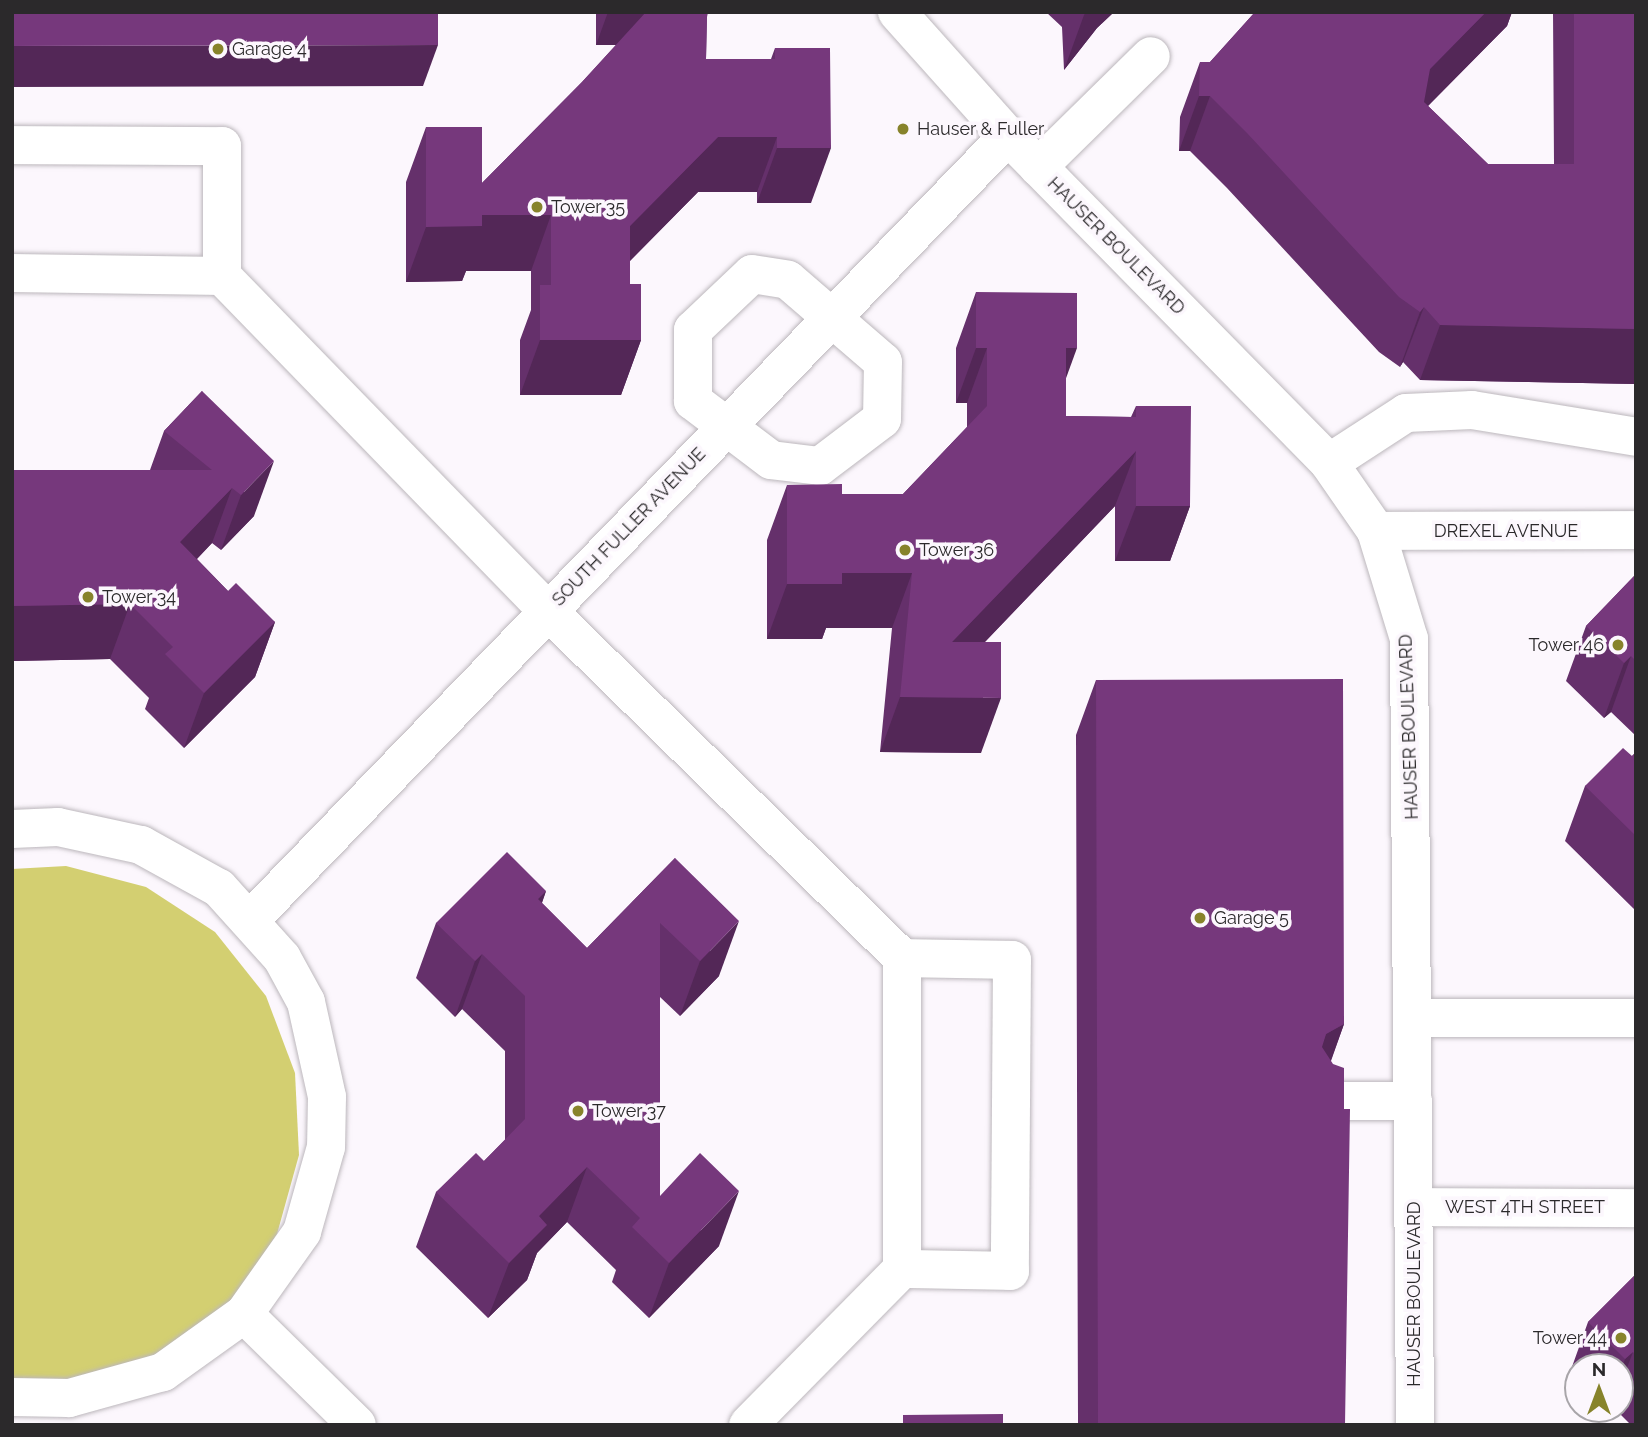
<!DOCTYPE html>
<html>
<head>
<meta charset="utf-8">
<style>
	body { margin:0 }
	#map { position:relative; width:1648px; height:1437px; overflow:hidden; background:#fcf7fd; font-family:Raleway,sans-serif }
	div>[style] { position:absolute }
	.green>* { inset:0; background:#d3cf71 }
	.roads { filter:drop-shadow(0 0 2px #bcb7bc) drop-shadow(0 0 2px #bcb7bc) }
	.minor>* { height:38px; margin:-19px; padding:0 19px; transform-origin:19px; border-radius:19px; background:#fff }
	.wall>* { inset:0; background:#65306b }
	.shaded-wall>* { inset:0; background:#532757 }
	.building>* { inset:0; background:#76387c }
	.dots>* { width:19px; height:19px; translate:-50% -50%; box-sizing:border-box; border:4px solid #fcf7fd; border-radius:50% }
	span { translate:-50% -50%; white-space:nowrap; text-align:center; line-height:1.15; -webkit-text-stroke:7px #fcf7fd; paint-order:stroke }
	.poi-label { font-size:18px; color:#2b292b }
	.left { translate:0 -50%; text-align:left }
	.right { translate:-100% -50%; text-align:right }
	.street-label { font-size:18px; color:#2b292b }
	.frame { position:absolute; inset:0; border:14px solid #2b292b; pointer-events:none }
	.north { position:absolute; left:1564px; top:1353px; width:70px; height:70px; box-sizing:border-box; background:#fcf7fd; border:2px solid #a8a5a9; border-radius:50%; rotate:0deg; font-size:19px; font-weight:700; line-height:28px; text-align:center; color:#2b292b }
	.north::after { content:''; display:block; margin:auto; width:24px; height:32px; background:#87832b; clip-path:polygon(50% 0,100% 100%,50% 72%,0 100%) }
</style>
</head>
<body>
<div id="map">
	<div class="green">
		<div style="clip-path:polygon(66px 866px,146px 887px,215px 932px,266px 996px,295px 1073px,299px 1155px,277px 1234px,231px 1303px,159px 1357px,73px 1384px,12px 1382px,12px 869px)"></div>
	</div>
	<div class="roads">
		<div class="minor">
			<div style="left:897px;top:12px;width:166px;rotate:48.2deg"></div>
			<div style="left:1008px;top:136px;width:458px;rotate:45.5deg"></div>
			<div style="left:1329px;top:463px;width:83px;rotate:55.3deg"></div>
			<div style="left:1376px;top:531px;width:113px;rotate:73deg"></div>
			<div style="left:1409px;top:639px;width:786px;rotate:89.56deg"></div>
			<div style="left:12px;top:145px;width:210px;rotate:0.3deg"></div>
			<div style="left:222px;top:146px;width:130px;rotate:90deg"></div>
			<div style="left:1038px;top:167px;width:158px;rotate:-44.5deg"></div>
			<div style="left:12px;top:273px;width:210px;rotate:0.8deg"></div>
			<div style="left:222px;top:276px;width:467px;rotate:45.8deg"></div>
			<div style="left:548px;top:611px;width:496px;rotate:44.4deg"></div>
			<div style="left:902px;top:958px;width:311px;rotate:90deg"></div>
			<div style="left:902px;top:1269px;width:219px;rotate:134.6deg"></div>
			<div style="left:752px;top:274px;width:36px;rotate:9deg"></div>
			<div style="left:788px;top:280px;width:125px;rotate:40.8deg"></div>
			<div style="left:883px;top:362px;width:57px;rotate:91deg"></div>
			<div style="left:882px;top:419px;width:78px;rotate:142.8deg"></div>
			<div style="left:820px;top:466px;width:49px;rotate:-173deg"></div>
			<div style="left:771px;top:460px;width:98px;rotate:-142.9deg"></div>
			<div style="left:693px;top:401px;width:71px;rotate:-90deg"></div>
			<div style="left:693px;top:330px;width:81px;rotate:-43.5deg"></div>
			<div style="left:1329px;top:463px;width:92px;rotate:-33deg"></div>
			<div style="left:1406px;top:413px;width:66px;rotate:-2.6deg"></div>
			<div style="left:1472px;top:410px;width:166px;rotate:9.3deg"></div>
			<div style="left:1376px;top:531px;width:260px;rotate:-0.2deg"></div>
			<div style="left:12px;top:829px;width:46px;rotate:-2.5deg"></div>
			<div style="left:58px;top:827px;width:85px;rotate:12.2deg"></div>
			<div style="left:141px;top:845px;width:89px;rotate:28.9deg"></div>
			<div style="left:219px;top:888px;width:94px;rotate:48deg"></div>
			<div style="left:282px;top:958px;width:50px;rotate:61.4deg"></div>
			<div style="left:306px;top:1002px;width:97px;rotate:77.5deg"></div>
			<div style="left:327px;top:1097px;width:50px;rotate:91.1deg"></div>
			<div style="left:326px;top:1147px;width:88px;rotate:105.8deg"></div>
			<div style="left:302px;top:1232px;width:100px;rotate:125.3deg"></div>
			<div style="left:244px;top:1314px;width:100px;rotate:144.4deg"></div>
			<div style="left:163px;top:1372px;width:98px;rotate:164.5deg"></div>
			<div style="left:69px;top:1398px;width:57px;rotate:-179deg"></div>
			<div style="left:251px;top:919px;width:1089px;rotate:-45.97deg"></div>
			<div style="left:902px;top:958px;width:110px;rotate:1deg"></div>
			<div style="left:1012px;top:960px;width:311px;rotate:90.4deg"></div>
			<div style="left:1010px;top:1271px;width:108px;rotate:-178.9deg"></div>
			<div style="left:1412px;top:1018px;width:224px"></div>
			<div style="left:1324px;top:1101px;width:89px"></div>
			<div style="left:1414px;top:1207px;width:222px;rotate:0.3deg"></div>
			<div style="left:244px;top:1314px;width:158px;rotate:44.5deg"></div>
		</div>
	</div>
	<div class="wall">
		<div style="clip-path:polygon(596px 12px,708px 12px,707px 17px,706px 59px,771px 59px,775px 48px,811px 203px,757px 203px,757px 192px,698px 192px,630px 261px,630px 284px,641px 340px,621px 395px,520px 395px,520px 340px,531px 310px,531px 271px,466px 271px,462px 281px,406px 282px,406px 182px,426px 127px,482px 183px,582px 82px,616px 45px,596px 45px)"></div>
		<div style="clip-path:polygon(1046px 12px,1114px 12px,1097px 28px,1064px 70px,1062px 27px)"></div>
		<div style="clip-path:polygon(1255px 12px,1512px 12px,1507px 26px,1428px 106px,1488px 164px,1554px 164px,1553px 12px,1636px 12px,1636px 384px,1420px 380px,1403px 362px,1400px 367px,1379px 352px,1227px 188px,1190px 151px,1179px 151px,1180px 117px,1200px 62px,1210px 62px)"></div>
		<div style="clip-path:polygon(976px 292px,1066px 378px,1066px 416px,1131px 417px,1136px 406px,1190px 506px,1170px 561px,1115px 561px,1115px 506px,985px 642px,981px 753px,880px 752px,892px 628px,826px 628px,822px 639px,767px 639px,767px 540px,787px 485px,842px 494px,903px 494px,967px 427px,967px 403px,956px 403px,956px 348px)"></div>
		<div style="clip-path:polygon(202px 391px,254px 516px,221px 550px,212px 543px,197px 559px,228px 591px,275px 622px,255px 677px,184px 748px,145px 709px,149px 698px,110px 659px,12px 661px,12px 470px,150px 470px,164px 431px)"></div>
		<div style="clip-path:polygon(1636px 574px,1636px 736px,1611px 712px,1604px 718px,1566px 681px,1586px 626px)"></div>
		<div style="clip-path:polygon(1096px 680px,1344px 1024px,1331px 1061px,1345px 1425px,1078px 1425px,1076px 735px)"></div>
		<div style="clip-path:polygon(1636px 752px,1636px 911px,1565px 841px,1585px 786px,1632px 756px)"></div>
		<div style="clip-path:polygon(675px 858px,719px 976px,680px 1016px,660px 997px,660px 1196px,719px 1246px,649px 1318px,612px 1282px,616px 1270px,567px 1222px,537px 1253px,527px 1280px,488px 1318px,416px 1247px,436px 1192px,484px 1161px,505px 1140px,505px 1051px,462px 1009px,455px 1017px,416px 978px,436px 923px,546px 891px,542px 903px,587px 948px)"></div>
		<div style="clip-path:polygon(1636px 1274px,1636px 1425px,1631px 1425px,1615px 1409px,1620px 1409px,1620px 1367px,1578px 1367px,1578px 1388px,1568px 1378px,1588px 1322px)"></div>
		<div style="clip-path:polygon(1600px 1409px,1610px 1409px,1605px 1414px)"></div>
	</div>
	<div class="shaded-wall">
		<div style="clip-path:polygon(608px 12px,658px 12px,646px 45px,596px 45px)"></div>
		<div style="clip-path:polygon(1086px 12px,1114px 12px,1097px 28px,1064px 70px,1084px 15px)"></div>
		<div style="clip-path:polygon(1486px 12px,1512px 12px,1507px 26px,1410px 124px,1430px 69px)"></div>
		<div style="clip-path:polygon(438px 45px,423px 86px,12px 87px,12px 46px)"></div>
		<div style="clip-path:polygon(1199px 96px,1210px 96px,1190px 151px,1179px 151px)"></div>
		<div style="clip-path:polygon(718px 137px,777px 137px,757px 192px,698px 192px,610px 281px,630px 226px)"></div>
		<div style="clip-path:polygon(777px 148px,831px 148px,811px 203px,757px 203px)"></div>
		<div style="clip-path:polygon(482px 215px,551px 215px,531px 271px,466px 271px,462px 281px,406px 282px,426px 227px)"></div>
		<div style="clip-path:polygon(1424px 307px,1403px 362px,1400px 367px,1420px 312px)"></div>
		<div style="clip-path:polygon(1440px 325px,1636px 329px,1636px 384px,1420px 380px)"></div>
		<div style="clip-path:polygon(540px 340px,641px 340px,621px 395px,520px 395px)"></div>
		<div style="clip-path:polygon(976px 348px,987px 348px,967px 403px,956px 403px)"></div>
		<div style="clip-path:polygon(1066px 348px,1077px 348px,1057px 403px)"></div>
		<div style="clip-path:polygon(1136px 451px,1115px 506px,932px 697px,952px 642px)"></div>
		<div style="clip-path:polygon(274px 461px,254px 516px,221px 550px,241px 495px)"></div>
		<div style="clip-path:polygon(232px 488px,212px 543px,160px 597px,180px 542px)"></div>
		<div style="clip-path:polygon(1136px 506px,1190px 506px,1170px 561px,1115px 561px)"></div>
		<div style="clip-path:polygon(842px 573px,912px 573px,892px 628px,826px 628px,822px 639px,767px 639px,787px 584px)"></div>
		<div style="clip-path:polygon(130px 604px,110px 659px,12px 661px,12px 606px)"></div>
		<div style="clip-path:polygon(275px 622px,255px 677px,184px 748px,204px 693px)"></div>
		<div style="clip-path:polygon(1631px 656px,1611px 712px,1604px 718px,1624px 663px)"></div>
		<div style="clip-path:polygon(900px 697px,1001px 698px,981px 753px,880px 752px)"></div>
		<div style="clip-path:polygon(546px 891px,526px 946px,538px 899px)"></div>
		<div style="clip-path:polygon(739px 921px,719px 976px,680px 1016px,700px 961px)"></div>
		<div style="clip-path:polygon(482px 954px,462px 1009px,455px 1017px,475px 961px)"></div>
		<div style="clip-path:polygon(1344px 1024px,1324px 1079px,1305px 1090px,1326px 1034px)"></div>
		<div style="clip-path:polygon(587px 1167px,567px 1222px,537px 1253px,527px 1280px,488px 1318px,509px 1263px,539px 1216px)"></div>
		<div style="clip-path:polygon(739px 1191px,719px 1246px,649px 1318px,669px 1263px)"></div>
		<div style="clip-path:polygon(1633px 1352px,1620px 1386px,1620px 1373px,1625px 1359px)"></div>
	</div>
	<div class="building">
		<div style="clip-path:polygon(12px 12px,438px 12px,438px 45px,12px 46px)"></div>
		<div style="clip-path:polygon(646px 12px,707px 12px,706px 59px,775px 59px,775px 48px,830px 48px,831px 148px,777px 148px,777px 137px,718px 137px,630px 226px,630px 284px,641px 284px,641px 340px,540px 340px,540px 285px,551px 285px,551px 215px,482px 215px,482px 226px,426px 227px,426px 127px,482px 127px,482px 183px,582px 82px)"></div>
		<div style="clip-path:polygon(1255px 12px,1486px 12px,1430px 69px,1424px 102px,1488px 164px,1574px 164px,1574px 12px,1636px 12px,1636px 329px,1440px 325px,1424px 307px,1420px 312px,1399px 297px,1247px 133px,1210px 96px,1199px 96px,1200px 62px,1210px 62px)"></div>
		<div style="clip-path:polygon(976px 292px,1077px 293px,1077px 348px,1066px 348px,1066px 416px,1136px 417px,1136px 406px,1191px 406px,1190px 506px,1136px 506px,1136px 451px,952px 642px,1001px 642px,1001px 698px,900px 697px,912px 573px,842px 573px,842px 584px,787px 584px,787px 485px,842px 484px,842px 494px,903px 494px,987px 406px,987px 348px,976px 348px)"></div>
		<div style="clip-path:polygon(202px 391px,274px 461px,241px 495px,232px 488px,180px 542px,228px 591px,236px 583px,275px 622px,204px 693px,165px 654px,173px 647px,130px 604px,12px 606px,12px 470px,212px 470px,164px 431px)"></div>
		<div style="clip-path:polygon(1636px 574px,1636px 661px,1631px 656px,1624px 663px,1586px 626px)"></div>
		<div style="clip-path:polygon(1343px 679px,1344px 1024px,1326px 1034px,1322px 1047px,1333px 1064px,1344px 1068px,1344px 1109px,1350px 1109px,1345px 1425px,1098px 1425px,1096px 680px)"></div>
		<div style="clip-path:polygon(1623px 748px,1632px 756px,1636px 752px,1636px 836px,1585px 786px)"></div>
		<div style="clip-path:polygon(507px 852px,546px 891px,538px 899px,587px 948px,675px 858px,739px 921px,700px 961px,660px 923px,660px 1196px,700px 1153px,739px 1191px,669px 1263px,632px 1227px,640px 1218px,587px 1167px,539px 1216px,547px 1225px,509px 1263px,436px 1192px,476px 1153px,484px 1161px,525px 1119px,525px 996px,482px 954px,475px 961px,436px 923px)"></div>
		<div style="clip-path:polygon(1636px 1274px,1636px 1355px,1633px 1352px,1625px 1359px,1588px 1322px)"></div>
		<div style="clip-path:polygon(1003px 1414px,1003px 1425px,903px 1425px,903px 1415px)"></div>
	</div>
	<div class="dots">
		<div style="left:218px;top:49px;background:#87832b"></div>
		<div style="left:903px;top:129px;background:#87832b"></div>
		<div style="left:537px;top:207px;background:#87832b"></div>
		<div style="left:905px;top:550px;background:#87832b"></div>
		<div style="left:88px;top:597px;background:#87832b"></div>
		<div style="left:1618px;top:645px;background:#87832b"></div>
		<div style="left:1200px;top:918px;background:#87832b"></div>
		<div style="left:578px;top:1111px;background:#87832b"></div>
		<div style="left:1621px;top:1338px;background:#87832b"></div>
	</div>
	<div class="poi-label">
		<span class="left" style="left:232px;top:49px">Garage 4</span>
		<span class="left" style="left:917px;top:129px">Hauser &amp; Fuller</span>
		<span class="left" style="left:551px;top:207px">Tower 35</span>
		<span class="left" style="left:919px;top:550px">Tower 36</span>
		<span class="left" style="left:102px;top:597px">Tower 34</span>
		<span class="right" style="left:1604px;top:645px">Tower 46</span>
		<span class="left" style="left:1214px;top:918px">Garage 5</span>
		<span class="left" style="left:592px;top:1111px">Tower 37</span>
		<span class="right" style="left:1607px;top:1338px">Tower 44</span>
	</div>
	<div class="street-label">
		<span style="left:1116px;top:246px;rotate:45deg">HAUSER BOULEVARD</span>
		<span style="left:629px;top:527px;rotate:-46deg">SOUTH FULLER AVENUE</span>
		<span style="left:1506px;top:531px">DREXEL AVENUE</span>
		<span style="left:1409px;top:727px;rotate:-92deg">HAUSER BOULEVARD</span>
		<span style="left:1525px;top:1207px">WEST 4TH STREET</span>
		<span style="left:1414px;top:1294px;rotate:-90deg">HAUSER BOULEVARD</span>
	</div>
	<div class="frame"></div>
	<div class="north">N</div>
</div>
</body>
</html>
